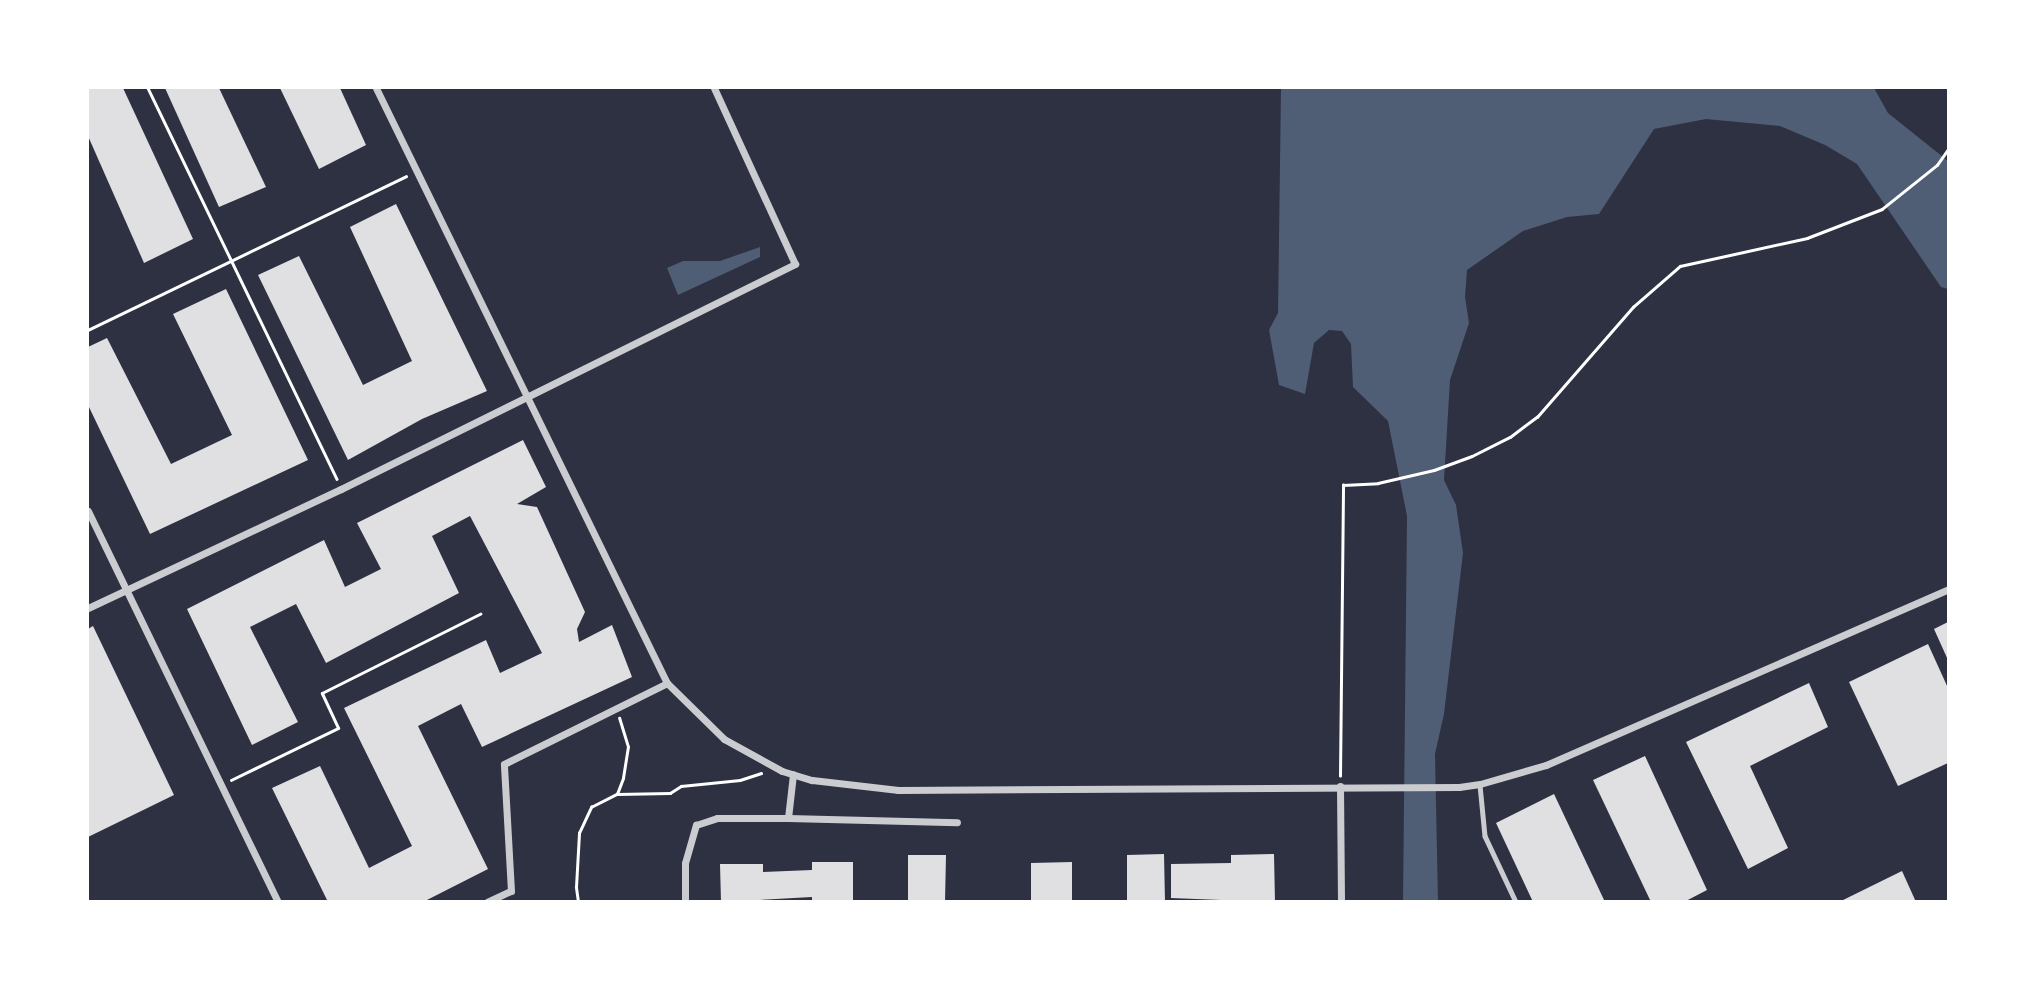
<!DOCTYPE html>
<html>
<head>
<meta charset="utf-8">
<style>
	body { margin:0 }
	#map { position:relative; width:2036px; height:989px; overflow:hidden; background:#2d3142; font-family:"Asap Condensed",sans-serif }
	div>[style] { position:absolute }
	.water>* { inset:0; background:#4f5d75 }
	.building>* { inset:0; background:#e0e0e3 }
	.path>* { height:2.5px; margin:-1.25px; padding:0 1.25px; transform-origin:1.25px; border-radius:1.25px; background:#fff }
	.service>* { height:4.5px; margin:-2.25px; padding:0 2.25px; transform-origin:2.25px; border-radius:2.25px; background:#caccd0 }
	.minor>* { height:7px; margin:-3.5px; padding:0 3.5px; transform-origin:3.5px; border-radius:3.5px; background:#caccd0 }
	span { translate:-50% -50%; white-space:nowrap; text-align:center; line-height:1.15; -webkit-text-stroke:6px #fff; paint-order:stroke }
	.frame { position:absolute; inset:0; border:89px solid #fff; pointer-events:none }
</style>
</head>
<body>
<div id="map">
	<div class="water">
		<div style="clip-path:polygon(1281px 88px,1874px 88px,1888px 113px,1948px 161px,1948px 289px,1941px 287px,1857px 164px,1825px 145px,1780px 126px,1706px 119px,1654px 129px,1599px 214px,1567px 217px,1523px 231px,1467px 270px,1465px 297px,1469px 323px,1450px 380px,1444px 480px,1456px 505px,1463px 553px,1444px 714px,1435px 754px,1438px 901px,1403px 901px,1407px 516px,1388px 421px,1353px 387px,1351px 344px,1342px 331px,1329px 330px,1314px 343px,1305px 394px,1279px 385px,1269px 330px,1278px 313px)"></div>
		<div style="clip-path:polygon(760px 247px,760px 257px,678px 295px,667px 268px,683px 261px,720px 261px)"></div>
	</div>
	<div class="building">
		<div style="clip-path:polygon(88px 88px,123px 88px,193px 239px,144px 263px,88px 136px)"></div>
		<div style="clip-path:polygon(165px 88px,219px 88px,266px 187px,219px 207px)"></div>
		<div style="clip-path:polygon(280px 88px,340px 88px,366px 145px,319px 169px)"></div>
		<div style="clip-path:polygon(396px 204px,487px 391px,422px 419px,348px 460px,258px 275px,299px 256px,363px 385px,412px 361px,350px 227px)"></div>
		<div style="clip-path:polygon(226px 289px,308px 460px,150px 534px,88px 405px,88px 347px,107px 338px,171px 464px,232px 435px,173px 314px)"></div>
		<div style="clip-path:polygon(523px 440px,546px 487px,517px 504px,537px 507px,585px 612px,577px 629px,579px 642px,612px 625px,632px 677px,482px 747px,461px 704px,418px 726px,488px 869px,423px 902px,328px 902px,272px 788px,320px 766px,369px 868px,412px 846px,344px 708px,486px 640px,500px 673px,542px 653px,470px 516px,432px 536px,459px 593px,326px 663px,296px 604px,250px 627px,298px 722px,252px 745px,187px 609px,324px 540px,345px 587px,381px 569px,357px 523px)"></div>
		<div style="clip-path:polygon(1948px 622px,1948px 660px,1934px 629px)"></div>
		<div style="clip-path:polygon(93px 626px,174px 795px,88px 837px,88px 629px)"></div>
		<div style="clip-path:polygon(1928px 644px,1948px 688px,1948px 763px,1898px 786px,1849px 682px)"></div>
		<div style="clip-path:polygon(1809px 683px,1828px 727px,1750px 766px,1788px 848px,1748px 869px,1686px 742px)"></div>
		<div style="clip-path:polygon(1645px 756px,1707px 890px,1684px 902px,1651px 902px,1593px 780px)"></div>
		<div style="clip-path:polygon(1554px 794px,1605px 902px,1533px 902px,1496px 823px)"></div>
		<div style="clip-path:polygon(1164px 854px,1165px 902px,1127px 902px,1127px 855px)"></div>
		<div style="clip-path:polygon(1274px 854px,1275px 902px,1171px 898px,1171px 864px,1231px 863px,1231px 855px)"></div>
		<div style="clip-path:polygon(908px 855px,946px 855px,945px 902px,908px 902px)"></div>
		<div style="clip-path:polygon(812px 862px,853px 862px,853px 902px,812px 902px,812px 897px,721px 902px,720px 864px,763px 864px,763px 872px,812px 870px)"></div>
		<div style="clip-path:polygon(1072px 862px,1072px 902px,1031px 902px,1031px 863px)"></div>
		<div style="clip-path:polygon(1902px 871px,1916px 902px,1839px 902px)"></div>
	</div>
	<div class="path">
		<div style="left:148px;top:88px;width:434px;rotate:64.2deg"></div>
		<div style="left:88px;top:330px;width:353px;rotate:-25.8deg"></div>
		<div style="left:1340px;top:776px;width:291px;rotate:-89.4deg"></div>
		<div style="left:1343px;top:485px;width:35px;rotate:-3deg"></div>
		<div style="left:1378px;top:483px;width:57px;rotate:-13.1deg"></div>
		<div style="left:1434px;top:470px;width:40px;rotate:-20.2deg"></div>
		<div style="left:1472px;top:456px;width:42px;rotate:-26.6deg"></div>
		<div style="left:1510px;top:437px;width:34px;rotate:-37deg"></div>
		<div style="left:1537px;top:417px;width:146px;rotate:-48.9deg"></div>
		<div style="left:1633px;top:307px;width:62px;rotate:-41.1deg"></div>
		<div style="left:1680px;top:266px;width:130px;rotate:-12.4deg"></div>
		<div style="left:1807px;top:238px;width:80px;rotate:-21.1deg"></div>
		<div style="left:1882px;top:209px;width:70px;rotate:-38.7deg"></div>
		<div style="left:1937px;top:165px;width:19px;rotate:-55deg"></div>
		<div style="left:231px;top:780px;width:119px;rotate:-25.9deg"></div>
		<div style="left:338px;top:728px;width:38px;rotate:-115deg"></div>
		<div style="left:322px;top:693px;width:177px;rotate:-26.6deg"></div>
		<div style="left:617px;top:794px;width:53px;rotate:-1.1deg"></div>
		<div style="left:670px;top:793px;width:13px;rotate:-32deg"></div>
		<div style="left:681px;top:786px;width:59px;rotate:-5.8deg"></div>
		<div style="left:740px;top:780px;width:22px;rotate:-18deg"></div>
		<div style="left:578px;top:902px;width:15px;rotate:-98deg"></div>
		<div style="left:576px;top:887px;width:54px;rotate:-86.8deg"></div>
		<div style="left:579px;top:833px;width:29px;rotate:-65deg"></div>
		<div style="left:591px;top:807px;width:29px;rotate:-27deg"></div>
		<div style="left:617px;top:794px;width:17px;rotate:-69deg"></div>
		<div style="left:623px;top:778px;width:31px;rotate:-81deg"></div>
		<div style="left:628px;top:747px;width:30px;rotate:-107deg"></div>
	</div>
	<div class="service">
		<div style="left:1480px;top:785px;width:51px;rotate:84.4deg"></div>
		<div style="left:1485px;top:836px;width:73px;rotate:64.8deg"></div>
	</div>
	<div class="minor">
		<div style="left:376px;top:88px;width:662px;rotate:63.94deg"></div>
		<div style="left:667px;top:683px;width:80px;rotate:44.5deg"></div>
		<div style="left:724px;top:739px;width:66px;rotate:28.9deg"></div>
		<div style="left:782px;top:771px;width:31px;rotate:17deg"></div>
		<div style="left:812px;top:780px;width:87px;rotate:6.6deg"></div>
		<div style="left:898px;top:790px;width:561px;rotate:-0.31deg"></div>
		<div style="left:1459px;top:787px;width:21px;rotate:-8deg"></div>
		<div style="left:1480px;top:784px;width:69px;rotate:-16.1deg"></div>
		<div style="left:1546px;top:765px;width:439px;rotate:-23.6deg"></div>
		<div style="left:88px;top:511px;width:435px;rotate:64.1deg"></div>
		<div style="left:88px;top:608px;width:280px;rotate:-25.2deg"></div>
		<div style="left:341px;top:489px;width:507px;rotate:-26.36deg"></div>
		<div style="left:795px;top:264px;width:194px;rotate:-114.7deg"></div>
		<div style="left:1340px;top:786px;width:116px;rotate:89.5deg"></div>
		<div style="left:788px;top:818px;width:169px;rotate:1.4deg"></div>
		<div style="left:487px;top:902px;width:26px;rotate:-25deg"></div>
		<div style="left:511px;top:891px;width:127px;rotate:-93.2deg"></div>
		<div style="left:504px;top:764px;width:182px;rotate:-26.4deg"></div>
		<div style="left:685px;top:902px;width:39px;rotate:-90deg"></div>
		<div style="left:685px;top:863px;width:40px;rotate:-74deg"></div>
		<div style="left:696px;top:825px;width:22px;rotate:-18deg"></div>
		<div style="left:717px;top:818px;width:71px"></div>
		<div style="left:788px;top:818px;width:44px;rotate:-83.5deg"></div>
	</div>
	<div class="frame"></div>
</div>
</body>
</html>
